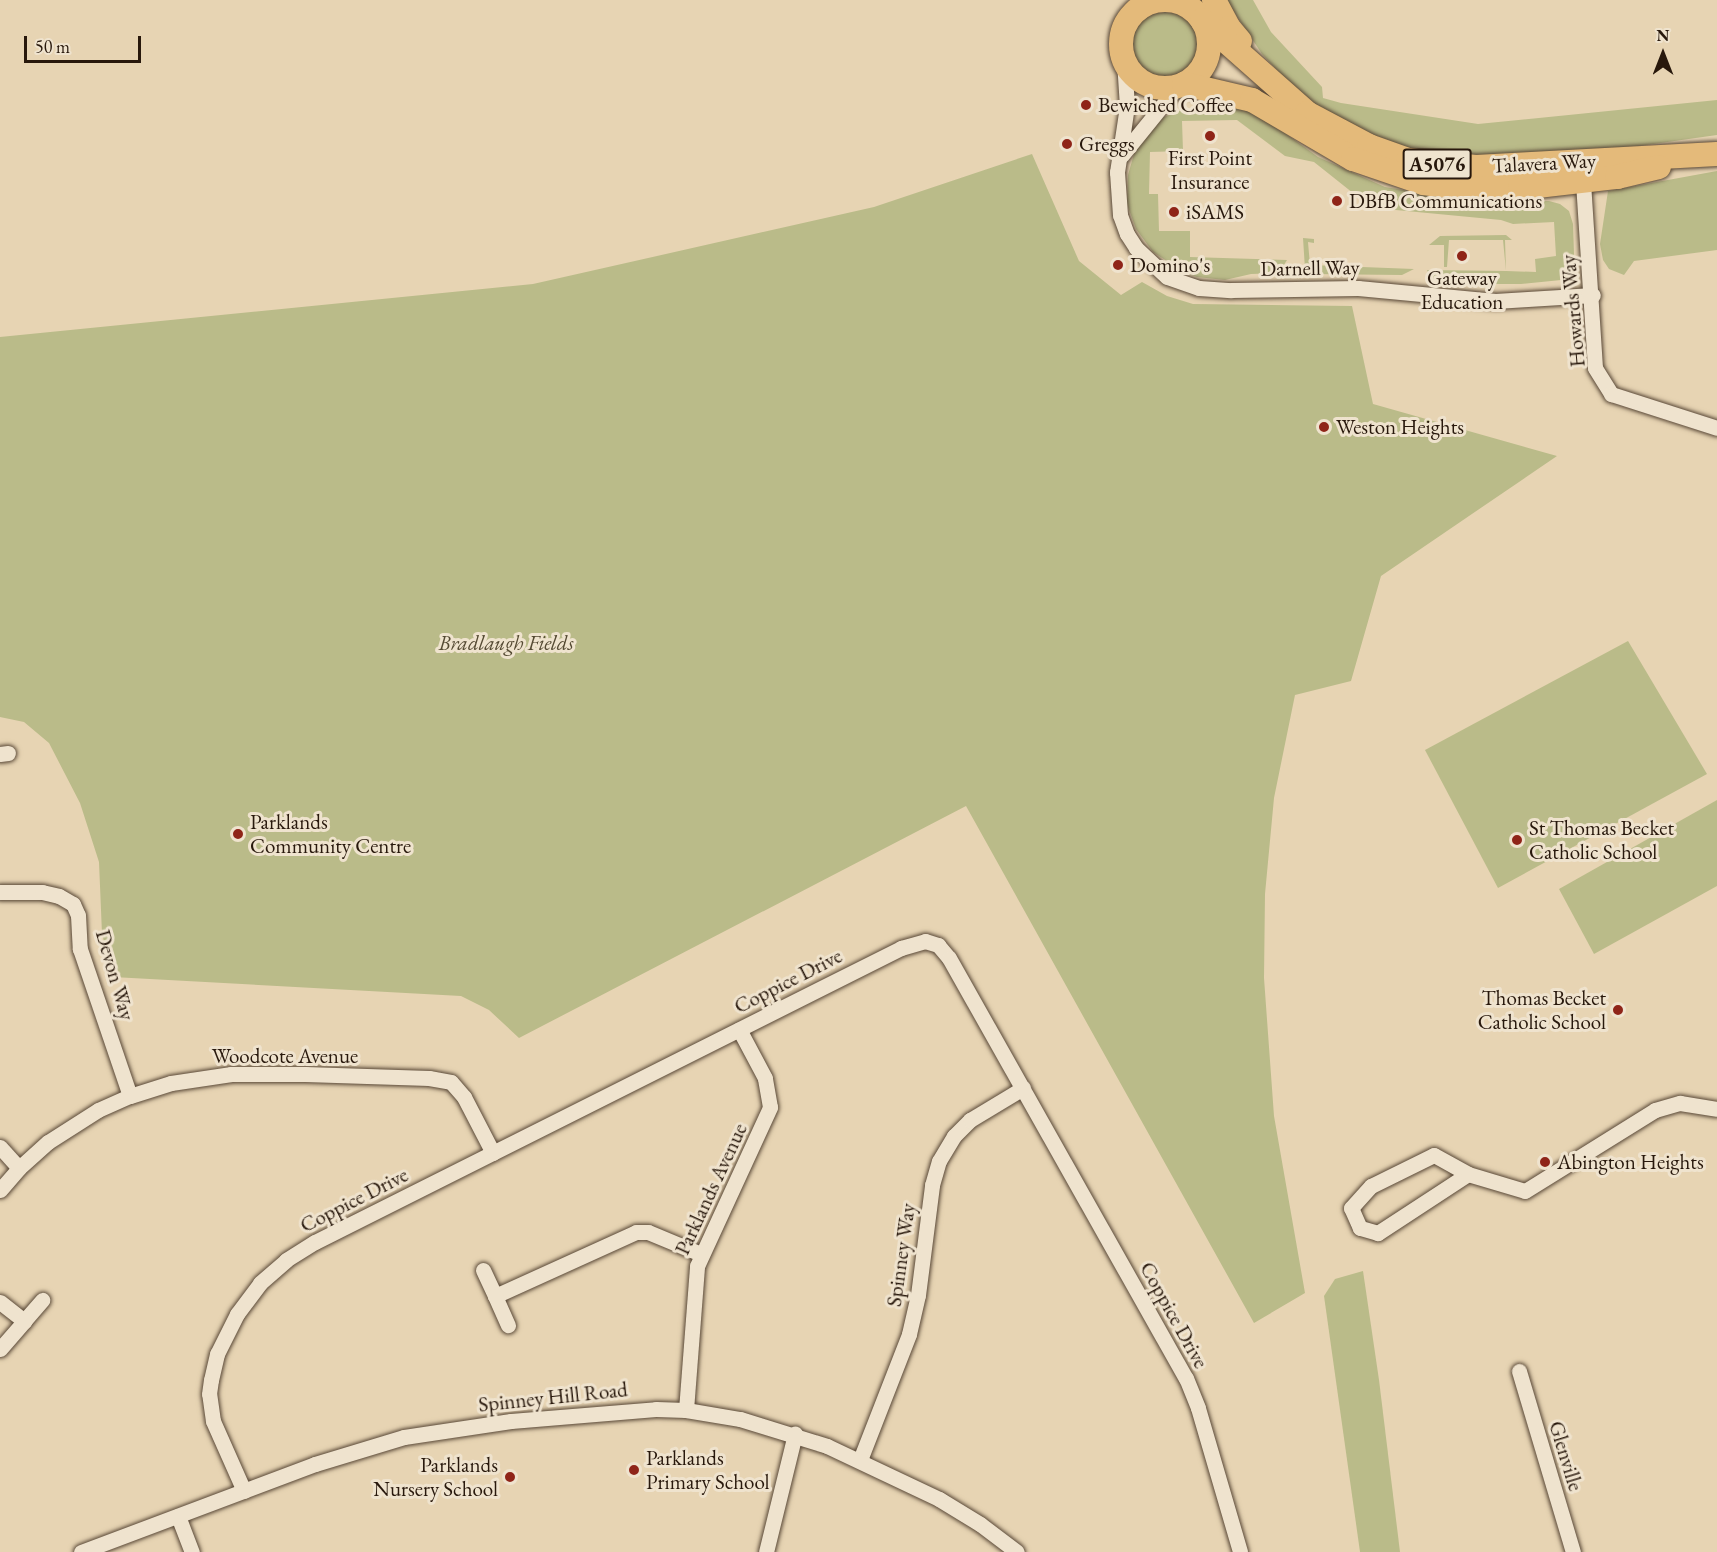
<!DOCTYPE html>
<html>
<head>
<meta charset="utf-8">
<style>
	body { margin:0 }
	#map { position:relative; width:1717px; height:1552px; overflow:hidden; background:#e7d4b3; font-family:"EB Garamond",serif }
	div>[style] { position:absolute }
	.green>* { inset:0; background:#babb89 }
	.round { border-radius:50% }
	.roads { filter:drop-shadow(0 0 2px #584736) drop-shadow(0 0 2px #584736) }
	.street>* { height:15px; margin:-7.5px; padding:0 7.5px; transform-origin:7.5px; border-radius:7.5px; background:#efe3ce }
	.primary>* { height:24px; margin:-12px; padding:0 12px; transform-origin:12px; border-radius:12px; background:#e4ba7a }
	.primary>.ring { margin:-12px; padding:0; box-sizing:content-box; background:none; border:24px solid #e4ba7a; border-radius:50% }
	.dots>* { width:16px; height:16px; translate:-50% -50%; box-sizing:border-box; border:3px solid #efe3ce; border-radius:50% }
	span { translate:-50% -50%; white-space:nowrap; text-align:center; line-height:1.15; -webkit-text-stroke:6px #efe3ce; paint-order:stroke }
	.shield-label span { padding:2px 4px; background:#efe3ce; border:2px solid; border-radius:4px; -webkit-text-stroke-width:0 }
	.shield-label { font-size:20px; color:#28180c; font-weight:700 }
	.poi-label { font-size:21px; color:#28180c }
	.left { translate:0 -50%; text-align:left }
	.right { translate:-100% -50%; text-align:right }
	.street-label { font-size:21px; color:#28180c }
	.park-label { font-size:21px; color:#544932; font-style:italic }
	.north { position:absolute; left:1633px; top:24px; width:60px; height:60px; -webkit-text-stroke:4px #efe3ce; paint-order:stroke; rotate:0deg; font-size:16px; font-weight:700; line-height:24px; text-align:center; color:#28180c }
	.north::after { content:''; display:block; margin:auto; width:21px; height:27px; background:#28180c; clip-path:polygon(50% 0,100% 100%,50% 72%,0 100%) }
	.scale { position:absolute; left:24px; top:36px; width:117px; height:27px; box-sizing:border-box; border:3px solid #28180c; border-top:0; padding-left:8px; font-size:18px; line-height:21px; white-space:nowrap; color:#28180c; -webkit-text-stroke:4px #efe3ce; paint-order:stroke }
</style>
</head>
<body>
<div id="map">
	<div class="green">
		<div style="clip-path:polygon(1226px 0,1253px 0,1271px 32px,1322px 87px,1323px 98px,1341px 103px,1478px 124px,1717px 100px,1717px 135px,1639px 146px,1494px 160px,1415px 153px,1354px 129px,1313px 104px,1290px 84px,1262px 54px)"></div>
		<div class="round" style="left:1132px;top:12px;width:66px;height:66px"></div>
		<div style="clip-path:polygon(1221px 107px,1248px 110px,1267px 120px,1318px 157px,1385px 187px,1470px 201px,1549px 201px,1560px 204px,1569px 211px,1573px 224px,1574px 254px,1570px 271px,1561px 280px,1521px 284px,1482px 284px,1431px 279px,1427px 270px,1506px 271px,1503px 240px,1449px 240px,1447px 267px,1444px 267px,1444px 245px,1429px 245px,1440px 236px,1506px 235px,1512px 240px,1505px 240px,1506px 271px,1536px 272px,1535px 259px,1556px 256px,1554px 222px,1513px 224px,1501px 220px,1375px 208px,1374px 197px,1358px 197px,1314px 162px,1285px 156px,1237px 120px,1182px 121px,1183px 151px,1150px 152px,1149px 194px,1158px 194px,1159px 231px,1190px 231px,1190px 257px,1287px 260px,1279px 273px,1251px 274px,1225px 280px,1197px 277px,1182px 271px,1153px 252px,1136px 229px,1127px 204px,1128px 175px,1136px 147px,1146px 132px,1164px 117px,1182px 110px)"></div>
		<div style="clip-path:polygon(1032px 154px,1079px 261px,1121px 295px,1142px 282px,1167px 296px,1193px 304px,1352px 306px,1373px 404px,1557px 456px,1381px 576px,1351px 681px,1295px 695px,1274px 798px,1265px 894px,1264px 978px,1274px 1116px,1305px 1293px,1254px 1323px,966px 806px,519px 1038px,489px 1010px,461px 996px,113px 977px,102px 934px,99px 862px,80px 803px,49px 743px,24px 722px,0 717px,0 337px,533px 284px,874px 207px)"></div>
		<div style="clip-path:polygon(1717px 171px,1717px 250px,1634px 261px,1624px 275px,1609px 269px,1603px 260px,1600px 244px,1608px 191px)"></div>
		<div style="clip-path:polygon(1303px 238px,1314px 239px,1314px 243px,1308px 242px,1310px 265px,1414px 269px,1402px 275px,1308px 274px,1305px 269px)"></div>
		<div style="clip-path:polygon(1628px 641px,1707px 774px,1498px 888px,1425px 750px)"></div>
		<div style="clip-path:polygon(1717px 800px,1717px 886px,1594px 954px,1559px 889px)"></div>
		<div style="clip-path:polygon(1363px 1271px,1379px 1380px,1400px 1552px,1360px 1552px,1324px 1296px,1335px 1279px)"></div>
	</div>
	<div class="roads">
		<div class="street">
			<div style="left:1124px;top:61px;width:45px;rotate:86.2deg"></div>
			<div style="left:1127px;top:106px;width:67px;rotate:98.6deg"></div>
			<div style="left:1117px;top:172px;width:43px;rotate:86deg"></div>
			<div style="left:1120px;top:215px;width:20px;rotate:70deg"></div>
			<div style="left:1127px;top:234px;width:17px;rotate:57deg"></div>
			<div style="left:1136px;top:248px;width:42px;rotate:43.1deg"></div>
			<div style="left:1167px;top:277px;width:34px;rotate:19deg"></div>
			<div style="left:1199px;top:288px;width:32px;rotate:4deg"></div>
			<div style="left:1231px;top:290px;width:127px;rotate:-0.9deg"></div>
			<div style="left:1358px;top:288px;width:138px;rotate:5.4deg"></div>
			<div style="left:1495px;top:301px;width:98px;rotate:-3.5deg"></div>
			<div style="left:1122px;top:155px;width:87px;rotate:-51deg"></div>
			<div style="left:1583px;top:182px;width:186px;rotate:86.3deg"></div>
			<div style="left:1595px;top:368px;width:31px;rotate:58deg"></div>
			<div style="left:1611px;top:394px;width:111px;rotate:17.8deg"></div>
			<div style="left:0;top:754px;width:8px;rotate:-7deg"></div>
			<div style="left:0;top:892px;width:42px"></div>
			<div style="left:42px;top:892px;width:17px;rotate:13deg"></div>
			<div style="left:59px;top:896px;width:16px;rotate:30deg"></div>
			<div style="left:73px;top:904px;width:12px;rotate:66deg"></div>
			<div style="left:78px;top:915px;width:34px;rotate:87deg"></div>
			<div style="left:80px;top:949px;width:155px;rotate:71.2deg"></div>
			<div style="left:0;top:1147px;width:28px;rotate:48deg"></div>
			<div style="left:1468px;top:1174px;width:108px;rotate:146.8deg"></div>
			<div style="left:1378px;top:1233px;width:19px;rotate:-164deg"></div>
			<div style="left:1360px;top:1228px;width:22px;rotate:-114deg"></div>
			<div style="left:1351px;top:1208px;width:30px;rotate:-48deg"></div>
			<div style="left:1371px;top:1186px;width:70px;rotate:-26.2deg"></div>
			<div style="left:1434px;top:1155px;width:39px;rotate:29deg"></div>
			<div style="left:1468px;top:1174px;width:59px;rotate:16.6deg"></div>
			<div style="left:1525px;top:1191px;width:153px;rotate:-31.9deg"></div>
			<div style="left:1655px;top:1110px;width:26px;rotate:-16deg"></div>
			<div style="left:1680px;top:1103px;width:37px;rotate:9deg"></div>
			<div style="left:0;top:1190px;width:29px;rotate:-49deg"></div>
			<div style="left:19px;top:1168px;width:39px;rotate:-42deg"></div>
			<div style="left:48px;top:1142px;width:59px;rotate:-32.6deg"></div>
			<div style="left:98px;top:1110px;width:35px;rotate:-24deg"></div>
			<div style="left:130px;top:1096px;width:43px;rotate:-17.6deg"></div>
			<div style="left:171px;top:1083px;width:61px;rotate:-8.5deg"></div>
			<div style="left:231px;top:1074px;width:74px"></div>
			<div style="left:305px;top:1074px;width:124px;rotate:1.8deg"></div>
			<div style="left:429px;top:1078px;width:22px;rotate:10deg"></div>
			<div style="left:451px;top:1082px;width:20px;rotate:49deg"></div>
			<div style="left:464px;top:1097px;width:63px;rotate:62.6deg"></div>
			<div style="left:483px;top:1270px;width:29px;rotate:65deg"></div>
			<div style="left:495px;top:1296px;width:155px;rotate:-24.4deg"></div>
			<div style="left:636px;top:1232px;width:12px"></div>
			<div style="left:648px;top:1232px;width:57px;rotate:22.5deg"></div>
			<div style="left:495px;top:1296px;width:32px;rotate:66deg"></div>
			<div style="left:0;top:1302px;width:31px;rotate:38deg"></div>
			<div style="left:24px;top:1321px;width:28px;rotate:-49deg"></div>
			<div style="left:0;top:1349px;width:37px;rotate:-49deg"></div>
			<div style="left:1519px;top:1371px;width:189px;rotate:73.4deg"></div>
			<div style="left:686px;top:1410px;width:144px;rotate:-85.6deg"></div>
			<div style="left:697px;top:1266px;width:175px;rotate:-65.3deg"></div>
			<div style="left:770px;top:1107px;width:29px;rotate:-100deg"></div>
			<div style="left:765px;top:1078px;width:55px;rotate:-118deg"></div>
			<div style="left:860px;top:1460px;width:135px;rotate:-68.7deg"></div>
			<div style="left:909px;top:1334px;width:40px;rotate:-77deg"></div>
			<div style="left:918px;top:1295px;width:111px;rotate:-82.7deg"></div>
			<div style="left:932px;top:1185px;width:25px;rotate:-74deg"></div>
			<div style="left:939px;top:1161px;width:29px;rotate:-59deg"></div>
			<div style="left:954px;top:1136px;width:23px;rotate:-45deg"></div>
			<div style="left:970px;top:1120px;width:62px;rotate:-31.1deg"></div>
			<div style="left:244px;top:1491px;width:77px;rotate:-113.9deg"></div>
			<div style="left:213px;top:1421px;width:27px;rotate:-98deg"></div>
			<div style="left:209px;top:1394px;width:14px;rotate:-82deg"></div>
			<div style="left:211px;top:1380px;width:27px;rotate:-77deg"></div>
			<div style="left:217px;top:1354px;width:45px;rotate:-63.4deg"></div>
			<div style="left:237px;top:1314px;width:39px;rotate:-53deg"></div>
			<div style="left:260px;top:1283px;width:35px;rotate:-41deg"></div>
			<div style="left:286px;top:1260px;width:34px;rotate:-32deg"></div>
			<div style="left:315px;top:1242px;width:656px;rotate:-26.64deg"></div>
			<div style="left:901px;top:948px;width:25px;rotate:-16deg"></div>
			<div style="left:925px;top:941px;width:14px;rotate:17deg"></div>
			<div style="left:938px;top:945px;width:17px;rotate:50deg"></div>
			<div style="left:949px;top:958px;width:482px;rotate:60.6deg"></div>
			<div style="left:1186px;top:1378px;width:32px;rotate:68deg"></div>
			<div style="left:1198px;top:1408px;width:150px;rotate:73.7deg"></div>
			<div style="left:178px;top:1516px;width:39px;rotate:69deg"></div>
			<div style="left:81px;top:1552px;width:250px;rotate:-20.6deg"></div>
			<div style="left:315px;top:1464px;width:93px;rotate:-16.9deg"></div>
			<div style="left:404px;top:1437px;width:108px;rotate:-8.5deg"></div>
			<div style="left:511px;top:1421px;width:145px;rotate:-4.7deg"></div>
			<div style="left:656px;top:1409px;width:30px;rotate:2deg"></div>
			<div style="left:686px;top:1410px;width:55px;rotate:9.5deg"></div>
			<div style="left:740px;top:1419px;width:91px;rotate:17.2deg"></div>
			<div style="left:827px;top:1446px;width:124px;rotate:25.3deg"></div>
			<div style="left:939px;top:1499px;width:48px;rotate:31.4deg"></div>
			<div style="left:980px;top:1524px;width:46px;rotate:37.1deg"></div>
			<div style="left:766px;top:1552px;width:122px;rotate:-76.2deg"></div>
		</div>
		<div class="primary">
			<div style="left:1214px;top:0;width:32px;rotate:62deg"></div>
			<div style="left:1229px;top:28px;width:17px;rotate:50deg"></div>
			<div class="ring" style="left:1121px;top:0;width:64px;height:64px"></div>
			<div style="left:1202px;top:20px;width:140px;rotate:41.5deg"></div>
			<div style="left:1307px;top:113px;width:70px;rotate:28deg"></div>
			<div style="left:1369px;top:146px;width:41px;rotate:19.7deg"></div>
			<div style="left:1408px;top:160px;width:68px;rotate:5.9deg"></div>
			<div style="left:1476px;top:167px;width:241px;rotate:-3.1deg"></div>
			<div style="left:1184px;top:84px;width:70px;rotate:13.2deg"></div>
			<div style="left:1252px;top:100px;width:117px;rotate:30.3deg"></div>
			<div style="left:1353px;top:159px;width:74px;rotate:18.9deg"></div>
			<div style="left:1423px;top:183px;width:48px;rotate:7.1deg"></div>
			<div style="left:1471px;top:189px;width:49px;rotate:-1.2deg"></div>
			<div style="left:1520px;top:188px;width:98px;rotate:-6.5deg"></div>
			<div style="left:1617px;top:177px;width:43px;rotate:-13.4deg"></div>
		</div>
	</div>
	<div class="dots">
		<div style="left:1086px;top:105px;background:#8f2418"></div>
		<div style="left:1210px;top:136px;background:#8f2418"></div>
		<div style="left:1067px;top:144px;background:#8f2418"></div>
		<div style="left:1337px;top:201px;background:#8f2418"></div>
		<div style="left:1174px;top:212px;background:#8f2418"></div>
		<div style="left:1462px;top:256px;background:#8f2418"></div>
		<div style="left:1118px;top:265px;background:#8f2418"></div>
		<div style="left:1324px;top:427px;background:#8f2418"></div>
		<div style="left:238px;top:834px;background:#8f2418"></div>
		<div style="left:1517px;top:840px;background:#8f2418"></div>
		<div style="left:1618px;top:1010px;background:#8f2418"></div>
		<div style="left:1545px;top:1162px;background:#8f2418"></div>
		<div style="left:634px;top:1470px;background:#8f2418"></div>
		<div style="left:510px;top:1477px;background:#8f2418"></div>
	</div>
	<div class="shield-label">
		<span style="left:1437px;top:164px">A5076</span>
	</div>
	<div class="poi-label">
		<span class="left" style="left:1098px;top:105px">Bewiched Coffee</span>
		<span class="left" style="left:1079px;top:144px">Greggs</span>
		<span style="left:1210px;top:170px">First Point<br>Insurance</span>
		<span class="left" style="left:1349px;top:201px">DBfB Communications</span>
		<span class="left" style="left:1186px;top:212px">iSAMS</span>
		<span class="left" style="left:1130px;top:265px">Domino's</span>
		<span style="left:1462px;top:290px">Gateway<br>Education</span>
		<span class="left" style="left:1336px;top:427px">Weston Heights</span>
		<span class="left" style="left:250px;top:834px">Parklands<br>Community Centre</span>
		<span class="left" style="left:1529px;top:840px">St Thomas Becket<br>Catholic School</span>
		<span class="right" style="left:1606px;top:1010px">Thomas Becket<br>Catholic School</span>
		<span class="left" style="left:1557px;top:1162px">Abington Heights</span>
		<span class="left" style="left:646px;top:1470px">Parklands<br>Primary School</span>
		<span class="right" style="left:498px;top:1477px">Parklands<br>Nursery School</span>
	</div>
	<div class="street-label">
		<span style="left:1544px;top:163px;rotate:-3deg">Talavera Way</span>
		<span style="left:1310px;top:268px;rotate:-1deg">Darnell Way</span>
		<span style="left:1573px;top:311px;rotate:-95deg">Howards Way</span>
		<span style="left:115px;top:975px;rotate:74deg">Devon Way</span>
		<span style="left:788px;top:981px;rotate:-27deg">Coppice Drive</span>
		<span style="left:285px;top:1056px">Woodcote Avenue</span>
		<span style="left:711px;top:1189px;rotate:-65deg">Parklands Avenue</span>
		<span style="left:354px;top:1200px;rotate:-27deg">Coppice Drive</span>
		<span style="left:901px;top:1255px;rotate:-82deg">Spinney Way</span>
		<span style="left:1174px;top:1315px;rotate:61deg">Coppice Drive</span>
		<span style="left:553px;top:1397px;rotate:-6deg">Spinney Hill Road</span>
		<span style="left:1566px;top:1456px;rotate:73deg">Glenville</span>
	</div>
	<div class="park-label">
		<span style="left:506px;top:643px">Bradlaugh Fields</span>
	</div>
	<div class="north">N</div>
	<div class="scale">50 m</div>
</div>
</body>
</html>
